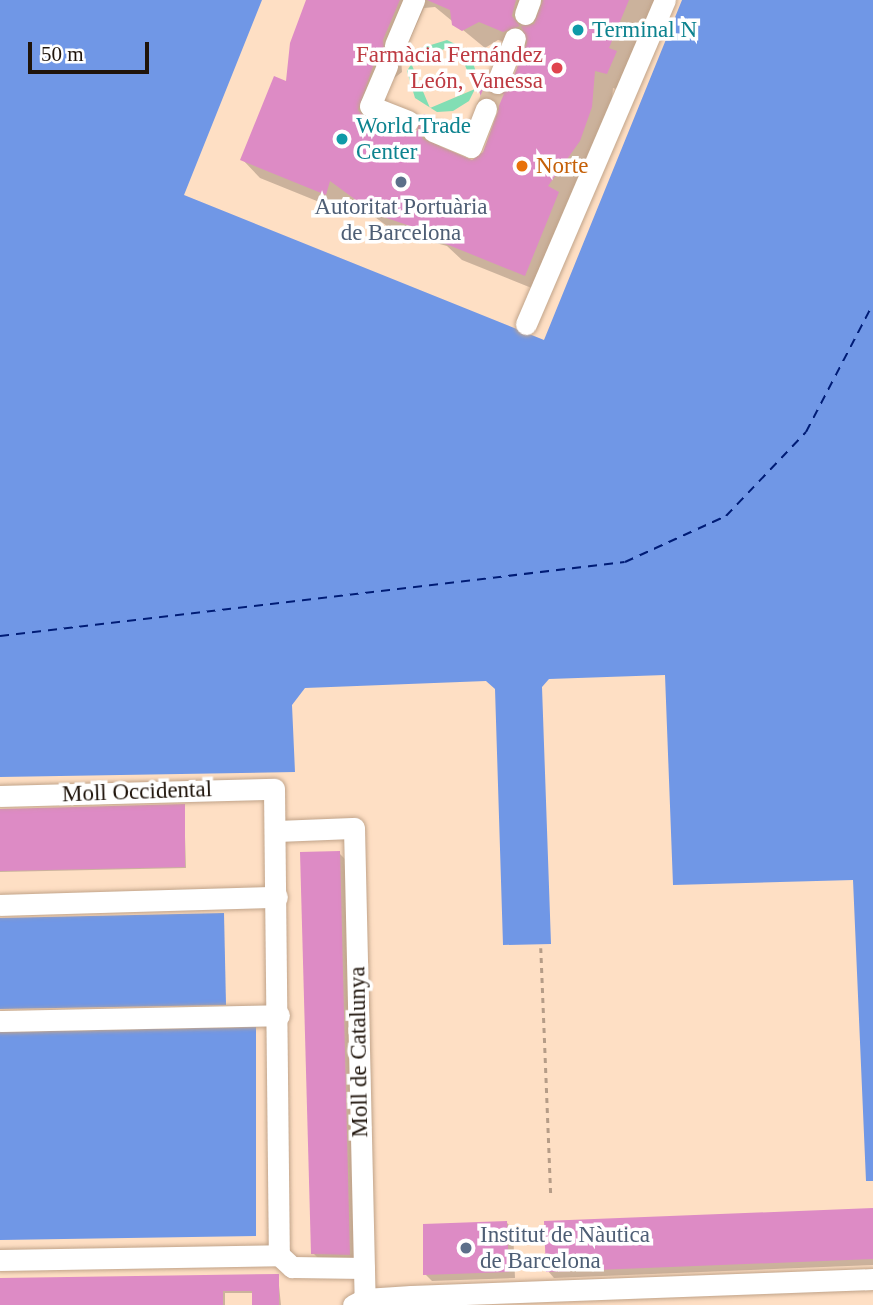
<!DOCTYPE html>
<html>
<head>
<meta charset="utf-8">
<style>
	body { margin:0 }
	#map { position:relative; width:873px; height:1305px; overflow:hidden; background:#fedfc4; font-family:Georgia,serif }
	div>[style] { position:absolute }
	.green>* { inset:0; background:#82deb4 }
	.water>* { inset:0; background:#7097e6 }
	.shadow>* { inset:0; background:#0003 }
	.ferry>* { height:2px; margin-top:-1px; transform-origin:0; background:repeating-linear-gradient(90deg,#001c76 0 9px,transparent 0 16px) }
	.building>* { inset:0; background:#dd8bc5 }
	.minor-tunnel>* { height:21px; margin-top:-10.5px; transform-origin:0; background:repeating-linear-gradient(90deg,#ddc1a8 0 21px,transparent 0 31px) }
	.path>* { height:2.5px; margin-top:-1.25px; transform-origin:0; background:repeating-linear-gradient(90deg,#b59c87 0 5px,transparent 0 10px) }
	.roads { filter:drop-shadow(0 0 2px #c0a389) drop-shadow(0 0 2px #c0a389) }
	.minor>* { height:21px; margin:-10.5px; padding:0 10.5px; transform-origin:10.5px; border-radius:10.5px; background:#fff }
	.dots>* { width:19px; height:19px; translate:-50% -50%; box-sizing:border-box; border:4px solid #fff; border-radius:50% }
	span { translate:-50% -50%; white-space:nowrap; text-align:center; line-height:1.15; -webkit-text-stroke:7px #fff; paint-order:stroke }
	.culture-label { font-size:23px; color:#0d838f }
	.left { translate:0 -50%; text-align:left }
	.health-label { font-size:23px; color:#be3a42 }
	.right { translate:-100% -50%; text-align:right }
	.food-label { font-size:23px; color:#c56008 }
	.service-label { font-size:23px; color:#4e5e75 }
	.street-label { font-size:23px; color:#1f140b }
	.scale { position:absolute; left:28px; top:42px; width:121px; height:32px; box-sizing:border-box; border:4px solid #1f140b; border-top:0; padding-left:9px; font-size:21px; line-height:24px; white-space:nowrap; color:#1f140b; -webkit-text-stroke:5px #fff; paint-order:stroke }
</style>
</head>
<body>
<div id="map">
	<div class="green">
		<div style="clip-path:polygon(evenodd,447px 40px,469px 51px,479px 81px,469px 101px,453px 111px,437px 112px,415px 98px,407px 71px,421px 48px,447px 40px,456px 44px,475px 89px,430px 108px,411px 63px,456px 44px)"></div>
	</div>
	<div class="water">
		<div style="clip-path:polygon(0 0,262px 0,184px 195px,544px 340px,682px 0,873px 0,873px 1181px,866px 1181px,853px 880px,673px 885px,665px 675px,549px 679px,542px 687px,551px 944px,503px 945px,495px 689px,486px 681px,305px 688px,292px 705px,295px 772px,0 777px)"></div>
		<div style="clip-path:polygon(224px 913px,226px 1005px,0 1009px,0 918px)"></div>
		<div style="clip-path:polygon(256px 1027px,256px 1236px,0 1240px,0 1032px)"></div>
	</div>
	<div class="shadow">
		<div style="clip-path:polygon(evenodd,311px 0,663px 0,626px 92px,613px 88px,610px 126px,544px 293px,462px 260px,447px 246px,395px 232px,348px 197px,344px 212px,260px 178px,242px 159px,288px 83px,311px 0,435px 7px,485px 48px,498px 40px,527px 48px,510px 90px,498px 98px,483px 96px,499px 112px,485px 153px,474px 162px,439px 148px,443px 134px,424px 116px,418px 132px,409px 136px,376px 124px,393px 79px,402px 72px,401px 59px,424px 8px,435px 7px)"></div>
		<div style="clip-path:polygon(184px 806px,186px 868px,0 872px,0 811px)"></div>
		<div style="clip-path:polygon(339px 853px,348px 862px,358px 1263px,322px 1262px,313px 1253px)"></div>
		<div style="clip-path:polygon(873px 1210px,873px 1265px,554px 1278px,548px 1271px)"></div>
		<div style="clip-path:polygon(507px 1223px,513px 1229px,515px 1278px,432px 1281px,425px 1274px)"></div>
		<div style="clip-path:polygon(278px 1276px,281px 1305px,254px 1305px,253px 1293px,225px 1293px,225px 1305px,0 1305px,0 1280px)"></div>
	</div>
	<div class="ferry">
		<div style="left:0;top:636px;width:629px;rotate:-6.75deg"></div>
		<div style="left:625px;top:562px;width:111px;rotate:-24.5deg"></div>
		<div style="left:726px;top:516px;width:116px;rotate:-46.4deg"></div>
		<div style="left:806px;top:432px;width:144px;rotate:-62.4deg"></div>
	</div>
	<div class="building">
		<div style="clip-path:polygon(306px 0,400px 0,383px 40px,385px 53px,375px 61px,358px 110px,365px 118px,409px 134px,417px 131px,420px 116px,425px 114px,427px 120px,420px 132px,423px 139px,472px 160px,483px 152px,499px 108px,496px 100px,481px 97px,479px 91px,485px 88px,498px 96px,509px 88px,527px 42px,521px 26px,534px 24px,543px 0,629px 0,609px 48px,617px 51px,607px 74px,595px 71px,592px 107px,580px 141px,548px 186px,559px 192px,525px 276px,441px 242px,446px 230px,410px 226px,375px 214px,330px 181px,326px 195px,240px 160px,274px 76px,286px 81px,290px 43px)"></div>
		<div style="clip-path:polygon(427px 0,516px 0,512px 16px,520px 26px,503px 32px,479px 22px,462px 31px,452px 25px,450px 10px)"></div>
		<div style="clip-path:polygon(185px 804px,185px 867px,0 871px,0 809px)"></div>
		<div style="clip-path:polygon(340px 851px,350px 1255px,311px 1254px,300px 852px)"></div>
		<div style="clip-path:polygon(873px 1208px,873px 1259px,546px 1272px,544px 1221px)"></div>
		<div style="clip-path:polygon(507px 1221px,509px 1272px,423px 1275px,423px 1224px)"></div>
		<div style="clip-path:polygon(279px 1274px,279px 1305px,252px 1305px,252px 1291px,223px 1291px,223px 1305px,0 1305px,0 1278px)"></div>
	</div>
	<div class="minor-tunnel">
		<div style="left:486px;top:109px;width:28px;rotate:-67deg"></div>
	</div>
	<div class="path">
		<div style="left:541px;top:948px;width:245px;rotate:87.7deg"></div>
	</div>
	<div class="roads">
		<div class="minor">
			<div style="left:525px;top:14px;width:15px;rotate:-70deg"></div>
			<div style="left:395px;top:45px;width:49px;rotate:-67.1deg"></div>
			<div style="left:387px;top:66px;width:43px;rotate:113deg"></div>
			<div style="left:370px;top:106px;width:41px;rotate:21.5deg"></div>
			<div style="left:497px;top:83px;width:48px;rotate:-68.2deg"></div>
			<div style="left:433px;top:131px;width:41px;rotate:22.8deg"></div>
			<div style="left:471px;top:147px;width:41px;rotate:-68.5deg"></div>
			<div style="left:526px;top:324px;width:353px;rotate:-66.8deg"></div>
			<div style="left:0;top:796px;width:274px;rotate:-1.5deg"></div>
			<div style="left:274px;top:789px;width:466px;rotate:89.4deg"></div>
			<div style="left:275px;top:831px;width:79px;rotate:-2.2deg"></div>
			<div style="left:354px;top:828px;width:471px;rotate:88.7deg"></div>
			<div style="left:0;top:905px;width:277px;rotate:-1.7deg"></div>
			<div style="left:0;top:1021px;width:279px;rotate:-1.2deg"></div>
			<div style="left:0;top:1260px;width:279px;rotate:-1deg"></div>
			<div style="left:279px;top:1255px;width:18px;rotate:43deg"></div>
			<div style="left:292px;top:1267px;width:72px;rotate:0.8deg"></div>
			<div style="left:353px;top:1305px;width:13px;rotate:-27deg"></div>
			<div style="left:365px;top:1299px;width:46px;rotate:-3.7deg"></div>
			<div style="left:411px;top:1296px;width:462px;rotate:-2.1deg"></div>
		</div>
	</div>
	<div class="dots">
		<div style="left:578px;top:30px;background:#0f9aa8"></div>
		<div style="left:557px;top:68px;background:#e0444e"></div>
		<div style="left:342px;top:139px;background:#0f9aa8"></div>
		<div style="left:522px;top:166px;background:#e8710a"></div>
		<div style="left:401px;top:182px;background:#5c6f8a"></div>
		<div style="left:466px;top:1248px;background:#5c6f8a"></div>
	</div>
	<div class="culture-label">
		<span class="left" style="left:592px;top:30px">Terminal N</span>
		<span class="left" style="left:356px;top:139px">World Trade<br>Center</span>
	</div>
	<div class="health-label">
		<span class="right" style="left:543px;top:68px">Farmàcia Fernández<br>León, Vanessa</span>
	</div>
	<div class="food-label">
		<span class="left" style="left:536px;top:166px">Norte</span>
	</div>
	<div class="service-label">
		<span style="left:401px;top:220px">Autoritat Portuària<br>de Barcelona</span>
		<span class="left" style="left:480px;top:1248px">Institut de Nàutica<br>de Barcelona</span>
	</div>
	<div class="street-label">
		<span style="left:137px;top:792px;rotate:-2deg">Moll Occidental</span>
		<span style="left:359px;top:1052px;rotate:-91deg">Moll de Catalunya</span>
	</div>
	<div class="scale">50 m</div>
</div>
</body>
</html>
